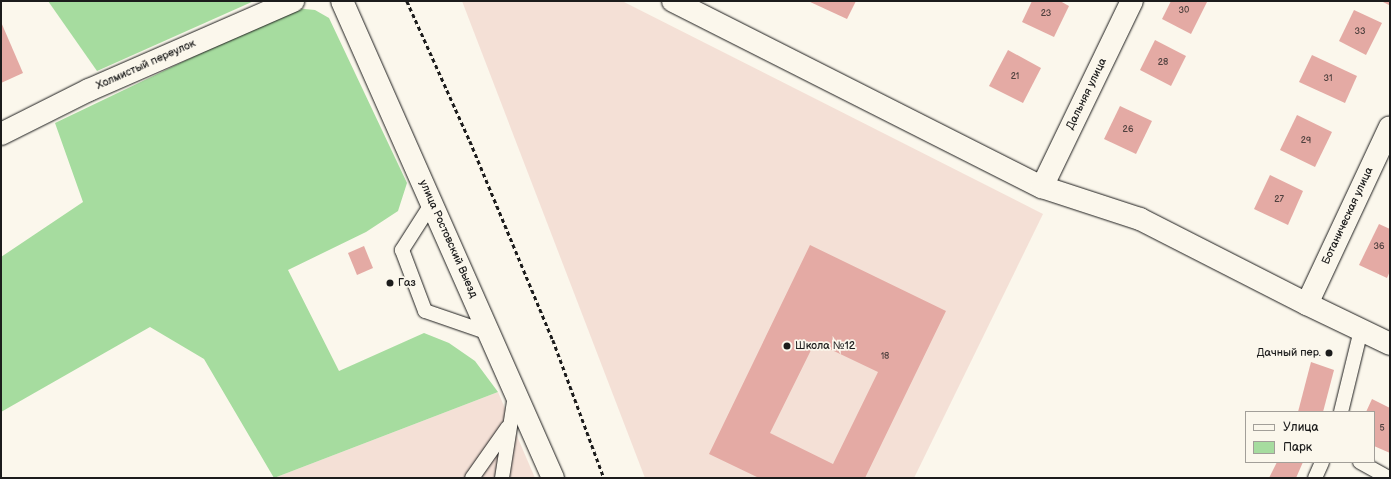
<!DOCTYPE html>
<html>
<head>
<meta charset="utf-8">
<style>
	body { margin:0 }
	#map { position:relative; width:1391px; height:479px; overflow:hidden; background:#fbf7ec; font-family:"Balsamiq Sans",sans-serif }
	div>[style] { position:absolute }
	.built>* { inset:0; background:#f4e0d6 }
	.green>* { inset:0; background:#a6dc9f }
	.building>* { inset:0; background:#e4aaa4 }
	.path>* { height:2.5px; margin-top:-1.25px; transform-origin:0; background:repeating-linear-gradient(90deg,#1c1c1c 0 4px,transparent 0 7px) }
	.roads { filter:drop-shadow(0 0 1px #1c1c1c) drop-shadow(0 0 1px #1c1c1c) }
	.service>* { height:14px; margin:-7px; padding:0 7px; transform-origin:7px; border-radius:7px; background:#fbf7ec }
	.minor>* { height:22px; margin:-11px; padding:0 11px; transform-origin:11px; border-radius:11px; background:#fbf7ec }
	.secondary>* { height:22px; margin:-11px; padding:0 11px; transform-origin:11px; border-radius:11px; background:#fbf7ec }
	.dots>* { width:11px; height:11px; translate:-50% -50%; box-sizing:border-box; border:2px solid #fbf7ec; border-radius:50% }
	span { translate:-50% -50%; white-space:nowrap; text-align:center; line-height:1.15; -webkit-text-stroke:3.5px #fbf7ec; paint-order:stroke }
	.number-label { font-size:9px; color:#4e403e }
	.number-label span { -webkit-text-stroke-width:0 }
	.street-label { font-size:11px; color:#1c1c1c }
	.poi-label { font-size:11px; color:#1c1c1c }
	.left { translate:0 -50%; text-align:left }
	.right { translate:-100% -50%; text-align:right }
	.frame { position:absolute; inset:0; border:2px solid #1c1c1c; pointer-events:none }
	.legend { position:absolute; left:1245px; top:411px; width:130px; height:52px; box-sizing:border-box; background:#fbf7ec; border:1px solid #a29f99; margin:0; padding:5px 7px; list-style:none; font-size:12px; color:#1c1c1c }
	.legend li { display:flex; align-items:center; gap:8px; height:20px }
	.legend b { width:20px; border:1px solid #a29f99 }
</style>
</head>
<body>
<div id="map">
	<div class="built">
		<div style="clip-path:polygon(462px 1px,622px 1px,1043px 214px,914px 478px,645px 478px)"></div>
		<div style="clip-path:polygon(498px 392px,535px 478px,274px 478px)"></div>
	</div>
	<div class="green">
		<div style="clip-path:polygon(48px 1px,254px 1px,97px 71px)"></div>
		<div style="clip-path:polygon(295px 8px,315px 10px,329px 18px,407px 183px,398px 211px,366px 232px,288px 270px,339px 371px,424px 333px,449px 343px,475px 361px,498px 392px,274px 478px,204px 359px,150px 327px,1px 412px,1px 257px,83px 202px,55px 123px)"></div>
	</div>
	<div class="building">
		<div style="clip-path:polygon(808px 1px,856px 1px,847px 19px)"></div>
		<div style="clip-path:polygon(1032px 1px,1060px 1px,1069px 6px,1054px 37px,1022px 22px)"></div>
		<div style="clip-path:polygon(1171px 1px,1207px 2px,1191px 34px,1162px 19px)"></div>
		<div style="clip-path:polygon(1381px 1px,1390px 1px,1390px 4px,1389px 5px)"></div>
		<div style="clip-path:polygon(1354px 10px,1382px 23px,1366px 55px,1339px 41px)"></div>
		<div style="clip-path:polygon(1px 22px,23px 73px,1px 83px)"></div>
		<div style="clip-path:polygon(1155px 40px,1186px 56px,1171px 86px,1140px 70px)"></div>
		<div style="clip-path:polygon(1008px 50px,1041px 68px,1023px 103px,989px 86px)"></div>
		<div style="clip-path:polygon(1312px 55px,1357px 76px,1345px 103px,1299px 82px)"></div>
		<div style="clip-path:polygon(1120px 106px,1152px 121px,1136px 154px,1104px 139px)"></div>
		<div style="clip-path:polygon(1297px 115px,1332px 132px,1315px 167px,1280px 150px)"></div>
		<div style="clip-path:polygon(1270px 175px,1303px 191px,1288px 225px,1254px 209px)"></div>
		<div style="clip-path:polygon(1379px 224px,1390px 229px,1390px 271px,1387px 278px,1359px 265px)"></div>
		<div style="clip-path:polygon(evenodd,810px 245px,946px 311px,865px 478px,759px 478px,709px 454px,810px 245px,815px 342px,878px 372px,833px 464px,770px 433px,815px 342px)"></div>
		<div style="clip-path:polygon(364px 246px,373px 268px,357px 275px,348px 253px)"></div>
		<div style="clip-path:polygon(1311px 362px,1334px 370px,1323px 412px,1298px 412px)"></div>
		<div style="clip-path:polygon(1372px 399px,1390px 408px,1390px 453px,1374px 446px,1374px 412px,1366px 412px)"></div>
		<div style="clip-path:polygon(1277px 462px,1303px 462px,1296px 478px,1269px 478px)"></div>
	</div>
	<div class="path">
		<div style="left:407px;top:1px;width:154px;rotate:65.8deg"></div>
		<div style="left:470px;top:141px;width:216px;rotate:67.4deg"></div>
		<div style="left:553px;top:340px;width:147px;rotate:69.7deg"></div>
	</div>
	<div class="roads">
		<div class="service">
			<div style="left:432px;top:203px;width:56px;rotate:122.6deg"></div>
			<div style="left:402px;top:250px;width:65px;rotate:69.3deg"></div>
			<div style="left:425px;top:311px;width:68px;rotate:19deg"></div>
			<div style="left:1341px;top:412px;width:84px;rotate:-76.3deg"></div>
			<div style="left:1360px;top:462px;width:33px;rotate:29deg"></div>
			<div style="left:472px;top:478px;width:62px;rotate:-54.8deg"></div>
			<div style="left:502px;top:478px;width:84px;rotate:-81.1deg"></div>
			<div style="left:1315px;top:478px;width:17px;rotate:-66deg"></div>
		</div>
		<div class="minor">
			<div style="left:673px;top:1px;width:413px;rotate:26.8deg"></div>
			<div style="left:1042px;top:187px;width:103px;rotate:18.1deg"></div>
			<div style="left:1140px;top:219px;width:187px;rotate:27deg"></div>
			<div style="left:1307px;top:304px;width:92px;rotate:25.7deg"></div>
			<div style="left:1px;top:134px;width:98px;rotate:-26.6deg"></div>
			<div style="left:89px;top:90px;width:223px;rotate:-23.6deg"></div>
			<div style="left:1042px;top:187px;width:207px;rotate:-64.2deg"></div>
			<div style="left:1307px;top:304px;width:195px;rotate:-64.9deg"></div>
		</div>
		<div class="secondary">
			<div style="left:342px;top:1px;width:522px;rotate:66.14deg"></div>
		</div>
	</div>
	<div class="dots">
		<div style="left:390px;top:283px;background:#1c1c1c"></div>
		<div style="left:787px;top:346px;background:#1c1c1c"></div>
		<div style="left:1329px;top:353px;background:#1c1c1c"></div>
	</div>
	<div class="number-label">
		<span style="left:1184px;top:11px">30</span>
		<span style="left:1046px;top:14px">23</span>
		<span style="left:1360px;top:32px">33</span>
		<span style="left:1163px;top:63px">28</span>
		<span style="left:1015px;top:77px">21</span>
		<span style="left:1328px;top:79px">31</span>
		<span style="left:1128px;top:130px">26</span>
		<span style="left:1306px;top:141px">29</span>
		<span style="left:1279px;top:200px">27</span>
		<span style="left:1379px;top:247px">36</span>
		<span style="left:885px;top:357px">18</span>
		<span style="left:1382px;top:429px">5</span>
	</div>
	<div class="street-label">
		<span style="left:146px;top:65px;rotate:-24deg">Холмистый переулок</span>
		<span style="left:1087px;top:94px;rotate:-64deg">Дальняя улица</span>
		<span style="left:1348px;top:216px;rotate:-65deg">Ботаническая улица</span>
		<span style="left:448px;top:239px;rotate:66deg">улица Ростовский Выезд</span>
	</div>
	<div class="poi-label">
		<span class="left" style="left:398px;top:283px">Газ</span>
		<span class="left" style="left:795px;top:346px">Школа №12</span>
		<span class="right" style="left:1321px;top:353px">Дачный пер.</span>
	</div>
	<div class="frame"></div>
	<ul class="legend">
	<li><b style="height:5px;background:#fbf7ec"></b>Улица</li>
	<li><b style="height:11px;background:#a6dc9f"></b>Парк</li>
	</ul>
</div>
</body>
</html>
